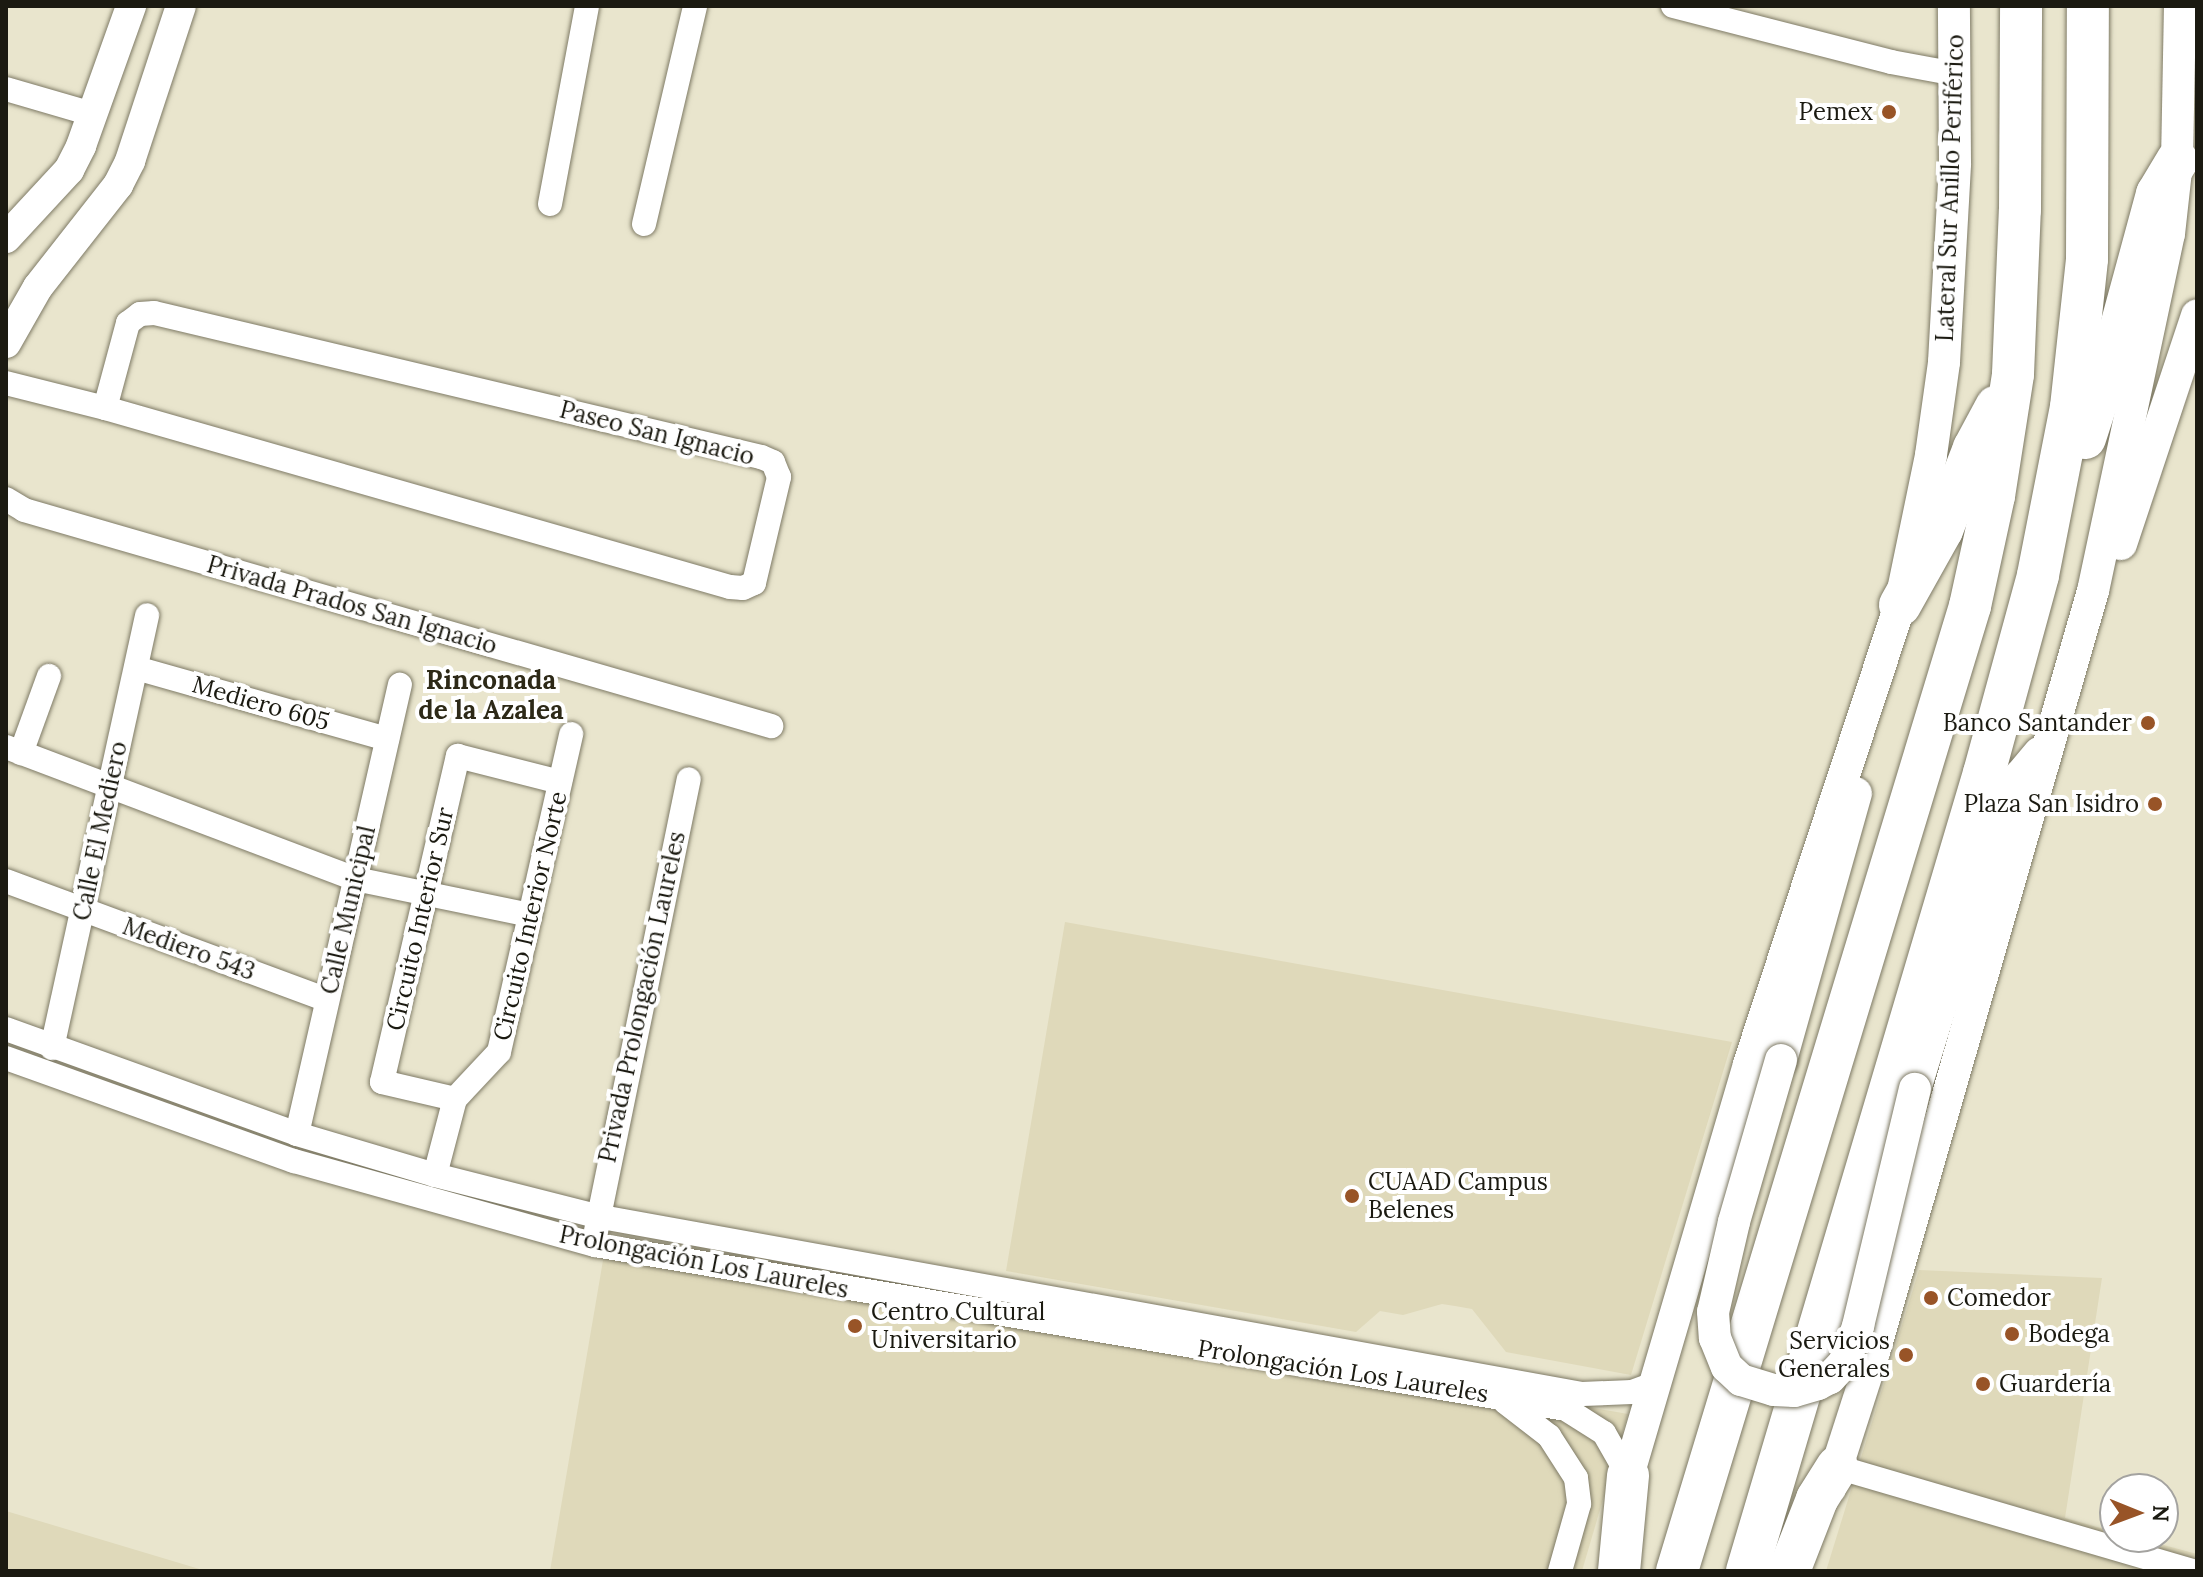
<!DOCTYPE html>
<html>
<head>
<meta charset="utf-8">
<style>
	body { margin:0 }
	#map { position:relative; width:2203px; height:1577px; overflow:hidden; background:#e9e5cd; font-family:Lora,serif }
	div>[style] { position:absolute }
	.built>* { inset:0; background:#dfd9ba }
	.roads { filter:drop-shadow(0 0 2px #7e7a65) drop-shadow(0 0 2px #7e7a65) }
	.minor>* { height:24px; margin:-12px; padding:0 12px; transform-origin:12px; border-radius:12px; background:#fff }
	.tertiary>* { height:30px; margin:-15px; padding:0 15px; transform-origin:15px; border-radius:15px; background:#fff }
	.secondary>* { height:32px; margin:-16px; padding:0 16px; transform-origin:16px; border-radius:16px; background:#fff }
	.motorway>* { height:42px; margin:-21px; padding:0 21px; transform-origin:21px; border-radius:21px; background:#fff }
	.bridges { filter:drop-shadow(0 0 2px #7e7a65) drop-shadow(0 0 2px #7e7a65) }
	.secondary-bridge>* { height:32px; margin:-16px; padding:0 16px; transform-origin:16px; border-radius:16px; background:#fff }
	.dots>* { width:22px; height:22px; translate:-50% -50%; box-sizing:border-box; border:4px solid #fff; border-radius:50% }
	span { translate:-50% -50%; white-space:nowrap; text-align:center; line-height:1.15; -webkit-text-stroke:8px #fff; paint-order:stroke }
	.poi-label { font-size:24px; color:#1b1a11 }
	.right { translate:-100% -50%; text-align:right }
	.left { translate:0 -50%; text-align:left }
	.street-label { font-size:24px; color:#1b1a11 }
	.neighbourhood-label { font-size:26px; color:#2d2917; font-weight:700 }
	.frame { position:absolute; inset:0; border:8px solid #1b1a11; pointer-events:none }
	.north { position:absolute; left:2099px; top:1473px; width:80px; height:80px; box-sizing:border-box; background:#fff; border:2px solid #a4a3a0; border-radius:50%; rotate:91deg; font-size:22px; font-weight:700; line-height:32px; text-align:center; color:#1b1a11 }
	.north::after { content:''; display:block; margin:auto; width:28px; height:36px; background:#985427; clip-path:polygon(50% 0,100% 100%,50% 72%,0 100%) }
</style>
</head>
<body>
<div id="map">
	<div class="built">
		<div style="clip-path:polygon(1065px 922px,1732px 1042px,1631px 1375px,1506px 1352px,1472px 1309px,1455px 1306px,1442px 1304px,1403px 1315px,1380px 1311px,1356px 1332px,1006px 1271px)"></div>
		<div style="clip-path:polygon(607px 1237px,1628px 1414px,1582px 1571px,550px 1571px)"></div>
		<div style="clip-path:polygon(1919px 1270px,2102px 1278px,2065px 1518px,2115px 1532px,2115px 1537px,2134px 1537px,2197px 1554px,2197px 1571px,1826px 1571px)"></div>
		<div style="clip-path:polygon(6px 1511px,206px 1571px,6px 1571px)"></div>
	</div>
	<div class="roads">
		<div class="minor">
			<div style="left:1673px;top:6px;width:225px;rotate:14.4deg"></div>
			<div style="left:1891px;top:62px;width:66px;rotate:10.5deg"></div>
			<div style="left:6px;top:89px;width:90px;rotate:16.2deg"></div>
			<div style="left:550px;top:204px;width:201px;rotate:-79.4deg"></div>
			<div style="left:644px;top:224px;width:224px;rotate:-76.8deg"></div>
			<div style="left:6px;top:383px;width:102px;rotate:14.2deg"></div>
			<div style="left:105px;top:408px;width:650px;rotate:15.98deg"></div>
			<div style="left:730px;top:587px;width:13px;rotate:4deg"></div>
			<div style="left:743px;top:588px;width:12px;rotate:-24deg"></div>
			<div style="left:754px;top:583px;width:109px;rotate:-76.7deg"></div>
			<div style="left:779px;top:477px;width:16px;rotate:-112deg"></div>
			<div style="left:773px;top:462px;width:13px;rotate:-157deg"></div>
			<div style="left:761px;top:457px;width:624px;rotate:-166.65deg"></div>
			<div style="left:154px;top:313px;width:14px;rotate:176deg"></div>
			<div style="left:140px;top:314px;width:15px;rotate:143deg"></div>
			<div style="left:128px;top:323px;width:88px;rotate:105.1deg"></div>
			<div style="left:6px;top:499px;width:21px;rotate:31deg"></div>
			<div style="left:24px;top:510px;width:778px;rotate:16.13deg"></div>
			<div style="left:136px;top:668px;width:261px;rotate:15.8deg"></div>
			<div style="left:6px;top:747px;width:373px;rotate:20.7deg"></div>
			<div style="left:355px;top:879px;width:179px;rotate:11.6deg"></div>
			<div style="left:21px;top:753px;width:82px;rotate:-70deg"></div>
			<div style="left:6px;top:881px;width:342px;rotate:20.3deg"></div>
			<div style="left:6px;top:1029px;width:309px;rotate:19.8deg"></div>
			<div style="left:297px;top:1134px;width:144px;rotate:16.5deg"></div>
			<div style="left:435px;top:1175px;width:166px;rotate:14.3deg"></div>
			<div style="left:596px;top:1216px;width:1002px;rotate:10.23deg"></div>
			<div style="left:1582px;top:1394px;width:50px;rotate:-2.3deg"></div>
			<div style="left:1632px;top:1392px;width:23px;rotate:-20deg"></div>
			<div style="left:52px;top:1048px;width:443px;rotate:-77.6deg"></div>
			<div style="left:6px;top:1058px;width:306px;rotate:19.7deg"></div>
			<div style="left:294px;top:1161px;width:313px;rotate:15.6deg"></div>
			<div style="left:595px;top:1245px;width:985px;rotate:9.59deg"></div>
			<div style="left:1566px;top:1409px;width:45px;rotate:32.3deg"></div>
			<div style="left:1604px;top:1433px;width:48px;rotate:60.3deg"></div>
			<div style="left:455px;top:1099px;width:75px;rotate:-166.9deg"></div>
			<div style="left:382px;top:1082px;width:335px;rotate:-76.9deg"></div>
			<div style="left:458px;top:756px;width:105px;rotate:14.3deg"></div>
			<div style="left:297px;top:1134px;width:461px;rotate:-77.1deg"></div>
			<div style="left:435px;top:1175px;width:79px;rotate:-75.3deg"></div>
			<div style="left:455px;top:1099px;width:64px;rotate:-46.9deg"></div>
			<div style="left:499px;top:1052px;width:326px;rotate:-77.2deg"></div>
			<div style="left:596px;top:1231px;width:461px;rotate:-78.4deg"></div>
			<div style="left:1505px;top:1402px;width:56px;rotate:37.7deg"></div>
			<div style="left:1549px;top:1436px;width:50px;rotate:57.3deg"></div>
			<div style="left:1576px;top:1478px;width:26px;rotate:83deg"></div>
			<div style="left:1579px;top:1504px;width:70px;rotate:105.8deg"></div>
			<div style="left:1837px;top:1467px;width:370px;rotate:16.3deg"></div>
		</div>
		<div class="tertiary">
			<div style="left:6px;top:238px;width:93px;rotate:-47.2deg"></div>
			<div style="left:69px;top:170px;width:27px;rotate:-63deg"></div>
			<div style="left:81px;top:146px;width:149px;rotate:-70.3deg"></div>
			<div style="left:6px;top:343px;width:64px;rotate:-60.3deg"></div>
			<div style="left:38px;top:287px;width:130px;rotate:-51.9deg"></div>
			<div style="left:118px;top:185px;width:27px;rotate:-63deg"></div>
			<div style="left:130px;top:161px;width:163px;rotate:-71.8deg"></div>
		</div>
		<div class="secondary">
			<div style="left:2121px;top:544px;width:241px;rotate:-71.6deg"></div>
			<div style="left:1781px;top:1060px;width:277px;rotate:-74.3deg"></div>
			<div style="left:1915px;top:1089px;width:287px;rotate:-72.8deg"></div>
			<div style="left:2000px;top:815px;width:44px;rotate:-62.9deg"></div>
			<div style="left:2020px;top:776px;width:30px;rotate:-50deg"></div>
			<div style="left:1830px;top:1488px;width:143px;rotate:-72.1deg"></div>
			<div style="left:1874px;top:1352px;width:792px;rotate:-73.95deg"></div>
			<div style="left:2093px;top:591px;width:365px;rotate:-78deg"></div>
			<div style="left:2169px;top:234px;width:73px;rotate:-83.7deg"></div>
			<div style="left:2177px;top:161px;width:155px;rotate:-88.9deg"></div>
			<div style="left:1622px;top:1496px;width:450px;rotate:-73.6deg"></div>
			<div style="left:1749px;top:1064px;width:483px;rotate:-71.8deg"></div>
			<div style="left:1900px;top:605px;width:153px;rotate:-78.3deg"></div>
			<div style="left:1931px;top:455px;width:94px;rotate:-82deg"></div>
			<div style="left:1944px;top:362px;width:199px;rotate:-86.8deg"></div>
			<div style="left:1955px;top:163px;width:157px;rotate:-90.4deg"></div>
		</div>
		<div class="motorway">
			<div style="left:2085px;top:438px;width:114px;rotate:-72deg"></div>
			<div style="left:2120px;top:330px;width:141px;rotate:-74.8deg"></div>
			<div style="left:2157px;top:194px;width:39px;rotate:-59deg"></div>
			<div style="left:1900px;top:605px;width:86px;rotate:-60.8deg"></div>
			<div style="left:1942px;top:530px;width:88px;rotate:-68.7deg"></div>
			<div style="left:1974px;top:448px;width:47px;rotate:-61.8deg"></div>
			<div style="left:1619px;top:1571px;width:96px;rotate:-84.6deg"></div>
			<div style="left:1677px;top:1571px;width:1009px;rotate:-73.11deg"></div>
			<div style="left:1970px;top:606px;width:113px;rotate:-77.7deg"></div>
			<div style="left:1994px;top:496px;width:123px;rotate:-81.1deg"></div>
			<div style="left:2013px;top:374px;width:164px;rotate:-87.6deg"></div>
			<div style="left:2020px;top:210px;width:204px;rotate:-89.7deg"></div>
			<div style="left:1747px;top:1571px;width:832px;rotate:-73.46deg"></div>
			<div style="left:1984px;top:773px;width:205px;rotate:-74.7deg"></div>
			<div style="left:2038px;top:575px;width:171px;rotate:-78.9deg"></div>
			<div style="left:2071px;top:407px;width:149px;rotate:-83.8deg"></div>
			<div style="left:2087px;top:259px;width:253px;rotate:-89.8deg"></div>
			<div style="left:1789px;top:1571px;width:77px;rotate:-68.7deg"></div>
			<div style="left:1817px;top:1499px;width:38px;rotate:-58deg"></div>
		</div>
	</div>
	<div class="bridges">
		<div class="secondary-bridge">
			<div style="left:1781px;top:1060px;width:169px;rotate:106.2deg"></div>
			<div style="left:1734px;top:1222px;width:92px;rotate:103.1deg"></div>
			<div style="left:1713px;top:1312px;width:26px;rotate:86deg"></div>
			<div style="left:1715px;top:1338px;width:31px;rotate:68deg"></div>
			<div style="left:1727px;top:1367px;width:19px;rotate:43deg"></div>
			<div style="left:1741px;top:1380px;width:34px;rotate:17deg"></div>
			<div style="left:1774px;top:1390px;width:20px;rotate:3deg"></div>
			<div style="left:1794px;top:1391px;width:25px;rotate:-16deg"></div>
			<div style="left:1818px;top:1384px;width:13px;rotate:-27deg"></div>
			<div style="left:1830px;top:1378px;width:21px;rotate:-47deg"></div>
			<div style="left:1844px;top:1363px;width:40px;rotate:-69deg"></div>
			<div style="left:1858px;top:1326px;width:244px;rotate:-76.5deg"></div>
		</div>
	</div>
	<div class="dots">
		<div style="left:1889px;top:112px;background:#985427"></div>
		<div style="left:2148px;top:723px;background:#985427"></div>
		<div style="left:2155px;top:804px;background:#985427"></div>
		<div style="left:1352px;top:1196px;background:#985427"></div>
		<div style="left:1931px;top:1298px;background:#985427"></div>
		<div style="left:855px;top:1326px;background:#985427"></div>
		<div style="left:2012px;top:1334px;background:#985427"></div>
		<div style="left:1906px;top:1355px;background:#985427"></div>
		<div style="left:1983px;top:1384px;background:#985427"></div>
	</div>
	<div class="poi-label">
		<span class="right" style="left:1873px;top:112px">Pemex</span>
		<span class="right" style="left:2132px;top:723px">Banco Santander</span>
		<span class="right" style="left:2139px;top:804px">Plaza San Isidro</span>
		<span class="left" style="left:1368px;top:1196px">CUAAD Campus<br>Belenes</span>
		<span class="left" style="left:1947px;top:1298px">Comedor</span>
		<span class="left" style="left:871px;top:1326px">Centro Cultural<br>Universitario</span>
		<span class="left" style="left:2028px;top:1334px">Bodega</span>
		<span class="right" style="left:1890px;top:1355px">Servicios<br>Generales</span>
		<span class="left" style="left:1999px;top:1384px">Guardería</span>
	</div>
	<div class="street-label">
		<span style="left:1950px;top:188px;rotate:-88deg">Lateral Sur Anillo Periférico</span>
		<span style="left:657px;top:433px;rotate:14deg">Paseo San Ignacio</span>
		<span style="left:352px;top:605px;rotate:16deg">Privada Prados San Ignacio</span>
		<span style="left:261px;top:703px;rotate:16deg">Mediero 605</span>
		<span style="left:100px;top:831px;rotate:-78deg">Calle El Mediero</span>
		<span style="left:348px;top:910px;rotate:-77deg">Calle Municipal</span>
		<span style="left:530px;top:916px;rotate:-77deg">Circuito Interior Norte</span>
		<span style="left:420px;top:919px;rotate:-77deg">Circuito Interior Sur</span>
		<span style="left:189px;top:949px;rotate:20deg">Mediero 543</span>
		<span style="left:642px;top:997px;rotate:-78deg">Privada Prolongación Laureles</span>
		<span style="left:704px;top:1262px;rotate:11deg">Prolongación Los Laureles</span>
		<span style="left:1343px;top:1371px;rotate:9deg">Prolongación Los Laureles</span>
	</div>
	<div class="neighbourhood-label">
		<span style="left:491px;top:695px">Rinconada<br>de la Azalea</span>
	</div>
	<div class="frame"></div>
	<div class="north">N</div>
</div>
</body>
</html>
